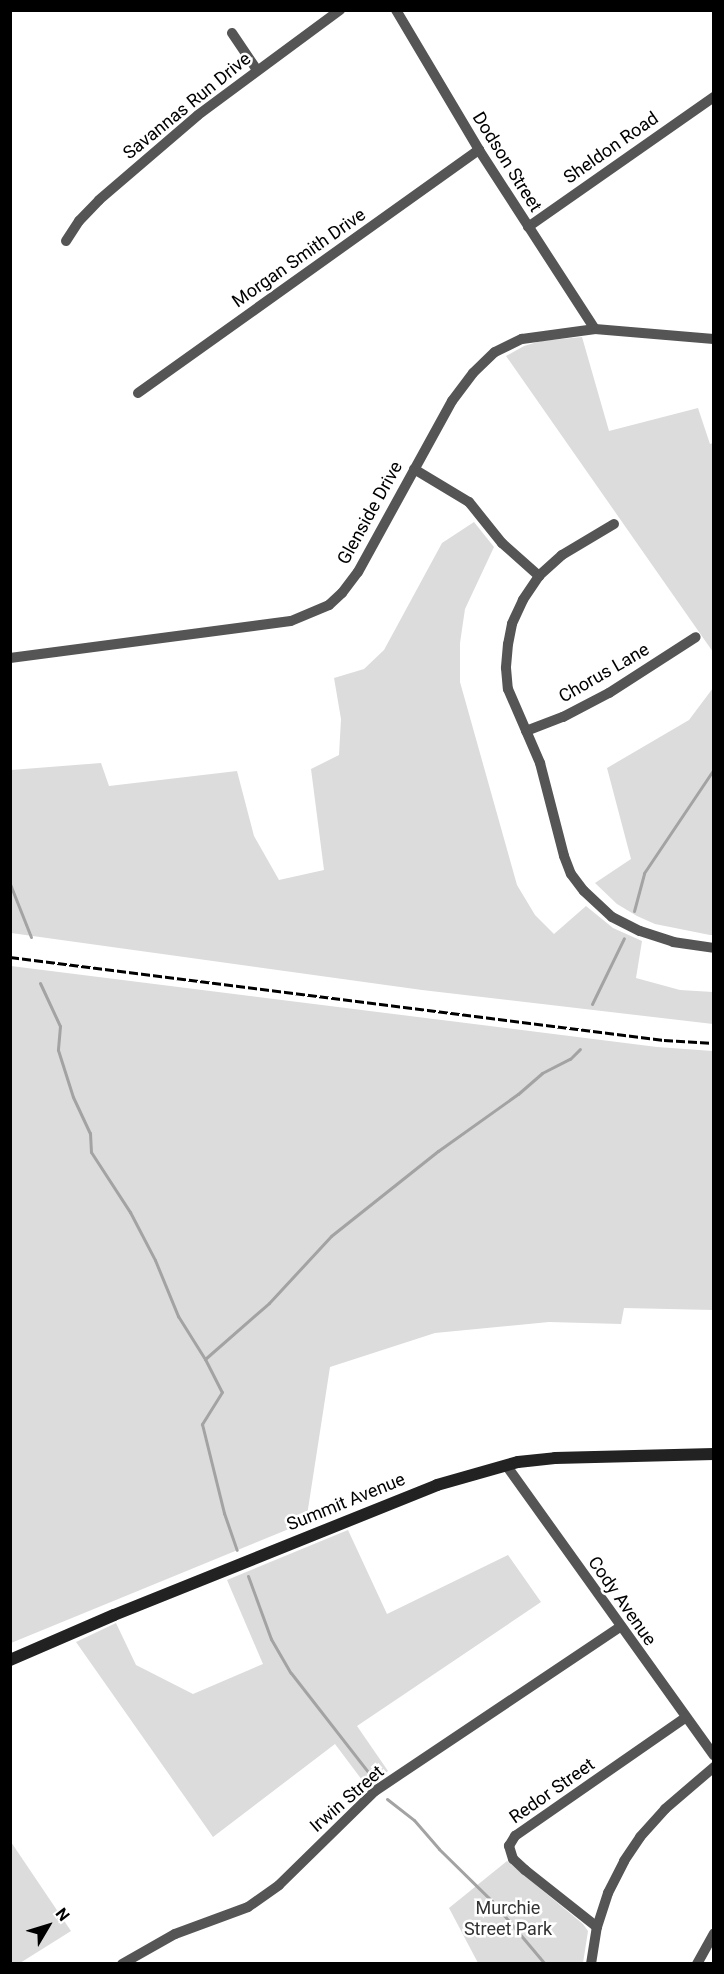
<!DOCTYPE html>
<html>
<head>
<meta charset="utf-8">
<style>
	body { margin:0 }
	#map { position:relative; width:724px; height:1974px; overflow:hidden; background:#fff; font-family:Roboto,sans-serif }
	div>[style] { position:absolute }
	.green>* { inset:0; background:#dcdcdc }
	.stream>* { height:3px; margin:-1.5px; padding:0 1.5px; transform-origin:1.5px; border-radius:1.5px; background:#a3a3a3 }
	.street>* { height:10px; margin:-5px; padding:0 5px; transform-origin:5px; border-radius:5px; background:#555 }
	.secondary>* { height:12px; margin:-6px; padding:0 6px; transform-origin:6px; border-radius:6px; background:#222 }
	.rail>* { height:3px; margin-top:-1.5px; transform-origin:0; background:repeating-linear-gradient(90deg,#000 0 9px,transparent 0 12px) }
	span { translate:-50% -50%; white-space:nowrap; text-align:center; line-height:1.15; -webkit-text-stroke:5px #fff; paint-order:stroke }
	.street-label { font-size:18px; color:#000 }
	.park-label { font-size:18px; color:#333 }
	.frame { position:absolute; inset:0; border:12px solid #000; pointer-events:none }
	.north { position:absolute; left:18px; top:1896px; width:60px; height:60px; -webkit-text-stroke:4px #fff; paint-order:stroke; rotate:52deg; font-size:16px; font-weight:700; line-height:24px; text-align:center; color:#000 }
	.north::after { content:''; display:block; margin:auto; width:21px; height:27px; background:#000; clip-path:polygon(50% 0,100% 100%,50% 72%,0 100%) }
</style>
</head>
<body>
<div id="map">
	<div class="green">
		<div style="clip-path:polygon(582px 337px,609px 431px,698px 408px,710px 444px,713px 443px,713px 652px,506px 356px,524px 346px,541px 341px)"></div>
		<div style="clip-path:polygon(474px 522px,494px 547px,465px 609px,460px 643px,460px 682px,517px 885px,535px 915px,554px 934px,586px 906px,613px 928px,642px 941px,636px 978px,680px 990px,713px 992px,713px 1024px,422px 990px,11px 933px,11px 770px,101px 763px,109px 786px,237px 771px,254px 836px,279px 880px,324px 870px,311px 769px,339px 755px,341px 719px,334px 678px,364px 669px,384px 650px,442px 543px)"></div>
		<div style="clip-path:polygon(713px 688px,714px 935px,710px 935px,655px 924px,637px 916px,617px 904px,595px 883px,631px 859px,607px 768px,689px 720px)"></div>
		<div style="clip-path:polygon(11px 966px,657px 1047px,713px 1051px,713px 1310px,624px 1308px,621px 1324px,549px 1322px,435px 1333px,330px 1367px,306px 1522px,11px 1643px)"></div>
		<div style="clip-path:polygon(348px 1530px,387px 1614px,508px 1555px,541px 1602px,357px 1726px,388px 1771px,368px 1788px,335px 1744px,213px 1837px,76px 1642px,116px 1623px,136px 1665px,193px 1694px,263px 1664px,227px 1580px)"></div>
		<div style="clip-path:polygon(11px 1842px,71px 1931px,20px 1963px,11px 1963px)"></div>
		<div style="clip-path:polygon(507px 1861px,583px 1924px,588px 1931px,583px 1963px,478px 1963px,449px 1908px)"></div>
	</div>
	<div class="stream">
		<div style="left:10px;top:884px;width:57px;rotate:68.4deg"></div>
		<div style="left:634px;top:911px;width:39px;rotate:-75deg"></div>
		<div style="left:644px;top:873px;width:125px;rotate:-56.1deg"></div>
		<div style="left:40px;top:983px;width:47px;rotate:65.1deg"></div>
		<div style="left:60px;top:1026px;width:24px;rotate:95deg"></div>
		<div style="left:58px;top:1050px;width:49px;rotate:72.3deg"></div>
		<div style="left:73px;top:1097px;width:40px;rotate:65deg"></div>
		<div style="left:90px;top:1133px;width:19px;rotate:87deg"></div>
		<div style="left:91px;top:1152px;width:72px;rotate:57deg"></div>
		<div style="left:130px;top:1212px;width:54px;rotate:62.5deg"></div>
		<div style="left:155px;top:1260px;width:61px;rotate:67.7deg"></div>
		<div style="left:178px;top:1316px;width:51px;rotate:57.9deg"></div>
		<div style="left:205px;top:1359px;width:37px;rotate:63deg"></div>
		<div style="left:222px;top:1392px;width:38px;rotate:122deg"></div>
		<div style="left:202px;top:1424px;width:92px;rotate:76.1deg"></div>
		<div style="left:224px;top:1513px;width:39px;rotate:71deg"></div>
		<div style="left:592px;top:1004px;width:73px;rotate:-64.1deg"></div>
		<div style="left:205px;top:1359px;width:85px;rotate:-41.2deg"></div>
		<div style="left:269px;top:1303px;width:91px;rotate:-47.2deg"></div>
		<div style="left:331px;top:1236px;width:137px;rotate:-38.5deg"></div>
		<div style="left:438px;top:1151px;width:98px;rotate:-35.5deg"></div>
		<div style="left:518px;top:1094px;width:32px;rotate:-41deg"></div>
		<div style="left:542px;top:1073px;width:31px;rotate:-27deg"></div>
		<div style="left:570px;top:1059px;width:14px;rotate:-45deg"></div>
		<div style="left:248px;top:1576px;width:67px;rotate:69.9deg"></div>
		<div style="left:271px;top:1639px;width:39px;rotate:60deg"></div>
		<div style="left:291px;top:1673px;width:132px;rotate:52.1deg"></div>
		<div style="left:387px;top:1799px;width:34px;rotate:38deg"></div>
		<div style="left:414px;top:1820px;width:38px;rotate:49deg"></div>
		<div style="left:439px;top:1849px;width:74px;rotate:44.5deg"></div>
		<div style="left:492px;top:1901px;width:82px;rotate:49.9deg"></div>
	</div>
	<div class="street">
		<div style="left:396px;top:10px;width:163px;rotate:59.3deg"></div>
		<div style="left:479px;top:150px;width:213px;rotate:57.1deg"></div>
		<div style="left:232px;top:33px;width:45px;rotate:56deg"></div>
		<div style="left:528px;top:227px;width:227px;rotate:-35deg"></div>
		<div style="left:66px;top:241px;width:24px;rotate:-57deg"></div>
		<div style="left:79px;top:221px;width:29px;rotate:-46deg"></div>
		<div style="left:99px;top:200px;width:130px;rotate:-40.6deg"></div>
		<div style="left:198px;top:115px;width:177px;rotate:-36.5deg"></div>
		<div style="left:138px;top:393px;width:419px;rotate:-35.5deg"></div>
		<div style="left:414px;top:469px;width:64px;rotate:31deg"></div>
		<div style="left:469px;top:502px;width:53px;rotate:51.2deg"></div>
		<div style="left:502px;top:543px;width:50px;rotate:41.7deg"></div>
		<div style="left:614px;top:524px;width:61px;rotate:149.2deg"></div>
		<div style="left:562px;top:555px;width:31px;rotate:138deg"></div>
		<div style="left:539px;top:576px;width:29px;rotate:124deg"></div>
		<div style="left:523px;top:600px;width:26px;rotate:115deg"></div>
		<div style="left:512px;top:624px;width:20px;rotate:101deg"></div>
		<div style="left:508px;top:644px;width:24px;rotate:95deg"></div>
		<div style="left:506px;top:668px;width:21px;rotate:85deg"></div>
		<div style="left:508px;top:689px;width:81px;rotate:66.6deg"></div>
		<div style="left:540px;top:763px;width:96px;rotate:75.5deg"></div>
		<div style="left:564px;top:856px;width:19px;rotate:69deg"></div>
		<div style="left:571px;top:874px;width:21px;rotate:53deg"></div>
		<div style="left:584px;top:891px;width:38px;rotate:43deg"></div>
		<div style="left:612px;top:917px;width:31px;rotate:27deg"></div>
		<div style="left:640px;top:931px;width:35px;rotate:18deg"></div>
		<div style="left:673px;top:942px;width:41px;rotate:8.3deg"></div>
		<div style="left:10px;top:658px;width:283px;rotate:-7.5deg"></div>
		<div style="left:291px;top:621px;width:41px;rotate:-22.8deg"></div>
		<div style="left:329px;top:605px;width:18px;rotate:-43deg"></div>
		<div style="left:342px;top:593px;width:26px;rotate:-53deg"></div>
		<div style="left:358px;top:572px;width:195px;rotate:-61.2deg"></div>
		<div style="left:452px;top:401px;width:35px;rotate:-53deg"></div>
		<div style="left:473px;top:373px;width:30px;rotate:-44deg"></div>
		<div style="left:495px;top:352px;width:30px;rotate:-26deg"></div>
		<div style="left:522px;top:339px;width:74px;rotate:-7.8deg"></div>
		<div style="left:595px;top:329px;width:119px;rotate:4.8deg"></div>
		<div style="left:526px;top:731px;width:40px;rotate:-21deg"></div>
		<div style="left:563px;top:717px;width:52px;rotate:-27.6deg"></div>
		<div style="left:609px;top:693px;width:103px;rotate:-32.8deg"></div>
		<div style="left:506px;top:1465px;width:357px;rotate:54.4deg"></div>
		<div style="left:597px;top:1927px;width:92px;rotate:-141.6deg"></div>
		<div style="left:525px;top:1870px;width:16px;rotate:-137deg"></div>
		<div style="left:513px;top:1859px;width:14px;rotate:-107deg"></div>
		<div style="left:509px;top:1846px;width:12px;rotate:-59deg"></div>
		<div style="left:515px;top:1836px;width:208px;rotate:-34.8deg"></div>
		<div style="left:122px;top:1964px;width:61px;rotate:-29.5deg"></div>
		<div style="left:175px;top:1934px;width:78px;rotate:-20.3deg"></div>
		<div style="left:248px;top:1907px;width:38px;rotate:-35deg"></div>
		<div style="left:279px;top:1885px;width:134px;rotate:-44.4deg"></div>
		<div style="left:375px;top:1791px;width:295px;rotate:-33.8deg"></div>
		<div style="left:591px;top:1964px;width:37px;rotate:-81deg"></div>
		<div style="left:597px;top:1927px;width:36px;rotate:-72deg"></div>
		<div style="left:608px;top:1893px;width:36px;rotate:-63deg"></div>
		<div style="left:624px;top:1861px;width:29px;rotate:-56deg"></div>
		<div style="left:640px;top:1837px;width:38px;rotate:-48deg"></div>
		<div style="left:665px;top:1809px;width:65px;rotate:-40.6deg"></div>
		<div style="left:697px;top:1964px;width:35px;rotate:-61deg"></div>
	</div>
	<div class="secondary">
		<div style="left:10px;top:1660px;width:113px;rotate:-23.4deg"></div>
		<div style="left:114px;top:1615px;width:348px;rotate:-21.9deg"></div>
		<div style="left:437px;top:1485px;width:84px;rotate:-15.9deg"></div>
		<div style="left:518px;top:1462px;width:37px;rotate:-6deg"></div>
		<div style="left:555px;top:1458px;width:159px;rotate:-1.4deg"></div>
	</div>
	<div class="rail">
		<div style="left:10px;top:957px;width:659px;rotate:7.23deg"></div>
		<div style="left:664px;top:1040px;width:50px;rotate:3.4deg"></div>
	</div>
	<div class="street-label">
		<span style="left:187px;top:106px;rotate:-39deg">Savannas Run Drive</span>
		<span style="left:611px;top:148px;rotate:-35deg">Sheldon Road</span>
		<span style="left:507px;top:162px;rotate:58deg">Dodson Street</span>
		<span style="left:299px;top:258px;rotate:-35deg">Morgan Smith Drive</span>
		<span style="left:370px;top:513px;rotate:-61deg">Glenside Drive</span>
		<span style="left:604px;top:673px;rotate:-30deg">Chorus Lane</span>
		<span style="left:346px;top:1502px;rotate:-22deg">Summit Avenue</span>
		<span style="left:622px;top:1601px;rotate:55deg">Cody Avenue</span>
		<span style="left:552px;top:1791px;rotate:-35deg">Redor Street</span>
		<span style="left:347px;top:1799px;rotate:-41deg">Irwin Street</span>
	</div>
	<div class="park-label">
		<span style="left:508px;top:1919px">Murchie<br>Street Park</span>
	</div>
	<div class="frame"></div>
	<div class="north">N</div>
</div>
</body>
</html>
